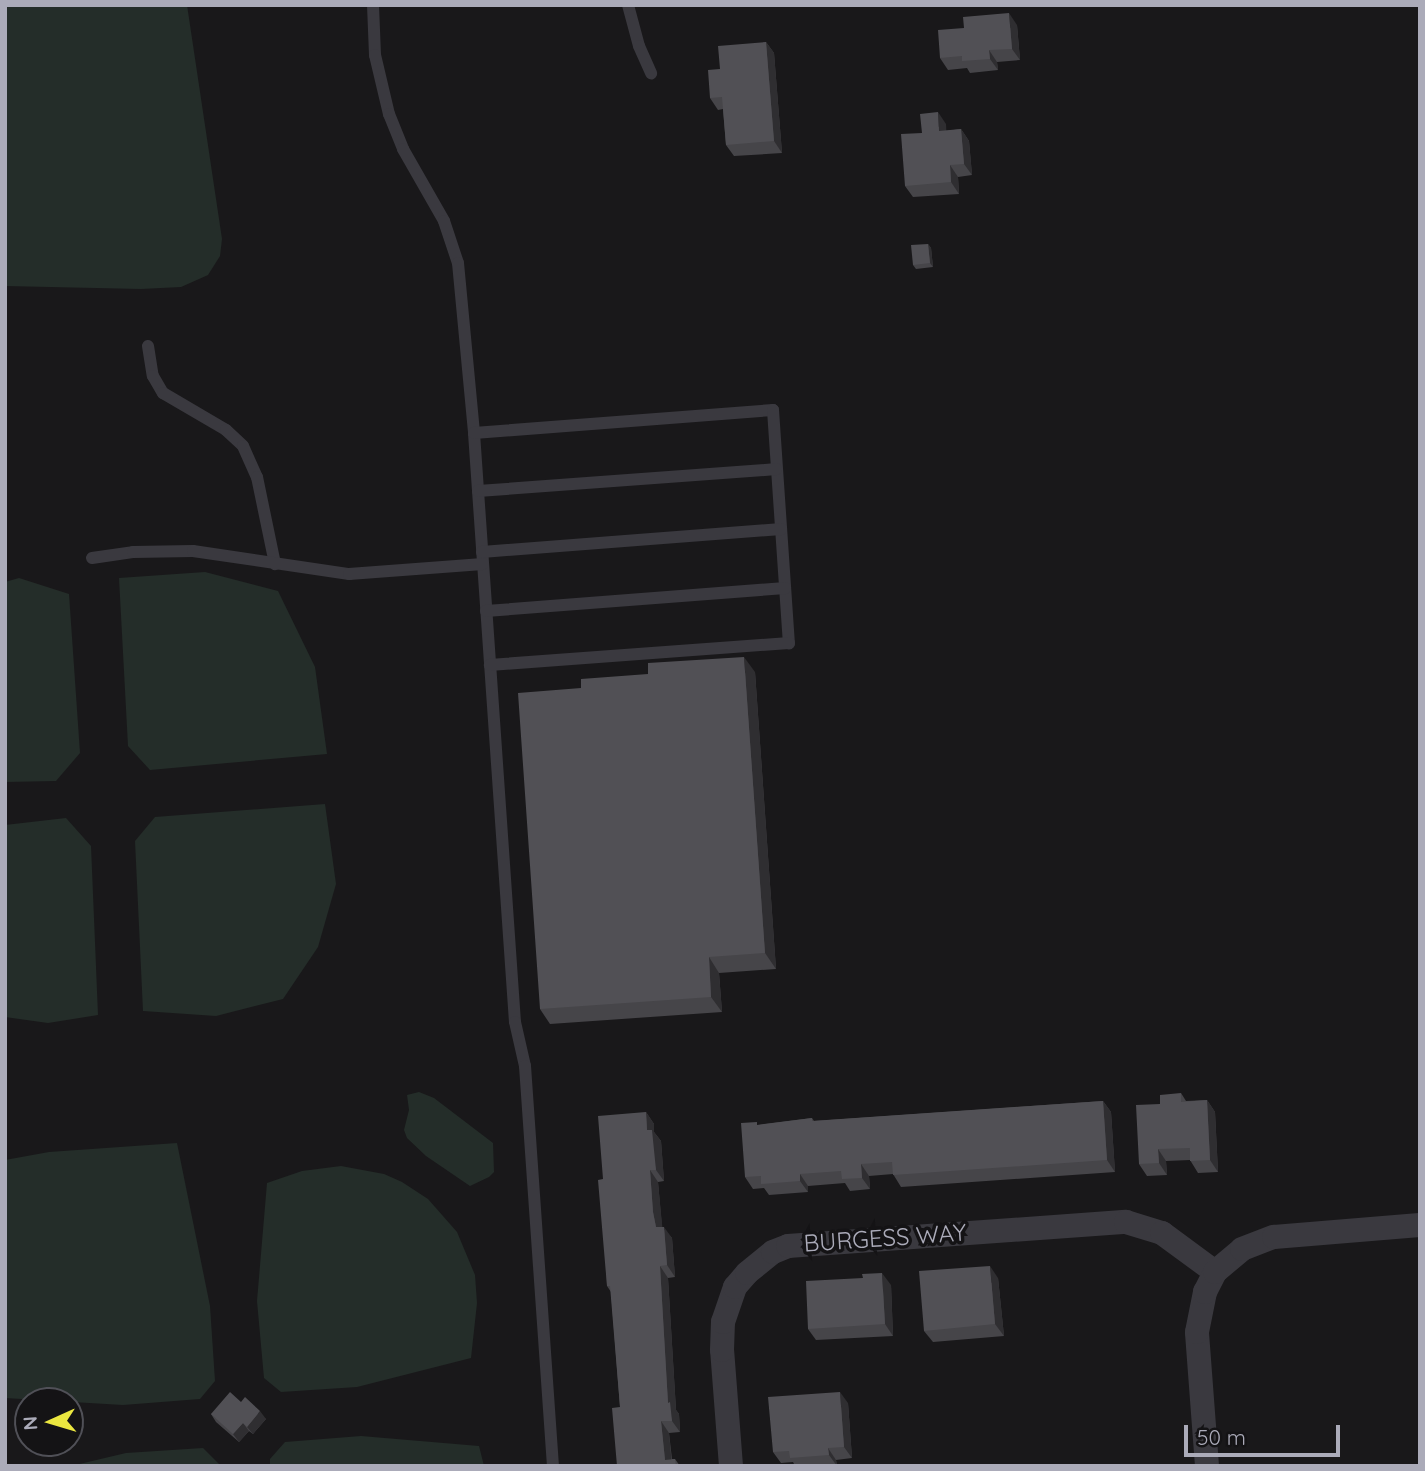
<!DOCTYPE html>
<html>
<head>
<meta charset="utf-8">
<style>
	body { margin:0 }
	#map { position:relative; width:1425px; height:1471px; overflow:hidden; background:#19181a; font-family:Quicksand,sans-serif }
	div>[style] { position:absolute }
	.green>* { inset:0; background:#242d29 }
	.lane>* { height:12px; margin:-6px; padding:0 6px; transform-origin:6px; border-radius:6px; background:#3a393f }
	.street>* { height:24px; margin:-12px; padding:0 12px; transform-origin:12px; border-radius:12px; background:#3a393f }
	.wall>* { inset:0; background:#464549 }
	.shaded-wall>* { inset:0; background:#2f2e31 }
	.building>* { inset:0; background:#515055 }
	span { translate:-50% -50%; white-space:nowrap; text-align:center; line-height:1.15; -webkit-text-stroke:7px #141315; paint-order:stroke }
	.street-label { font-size:24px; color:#ababb9 }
	.frame { position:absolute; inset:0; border:7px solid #ababb9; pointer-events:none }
	.north { position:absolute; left:14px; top:1387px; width:70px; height:70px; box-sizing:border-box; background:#141315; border:2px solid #505057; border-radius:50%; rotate:266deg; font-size:19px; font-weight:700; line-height:28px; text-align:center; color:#ababb9 }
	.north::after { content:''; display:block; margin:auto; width:24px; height:32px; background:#ebe740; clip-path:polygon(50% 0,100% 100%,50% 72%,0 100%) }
	.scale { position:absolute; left:1184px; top:1425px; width:156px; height:32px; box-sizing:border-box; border:4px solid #ababb9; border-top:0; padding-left:9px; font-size:21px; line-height:24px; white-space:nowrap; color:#ababb9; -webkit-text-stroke:5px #141315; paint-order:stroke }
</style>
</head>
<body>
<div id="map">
	<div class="green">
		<div style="clip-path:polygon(5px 5px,187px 5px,222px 239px,220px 256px,208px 275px,181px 287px,141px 289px,5px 286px)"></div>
		<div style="clip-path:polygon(205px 572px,278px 591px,315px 667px,327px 754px,150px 770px,128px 746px,119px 578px)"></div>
		<div style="clip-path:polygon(19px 578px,69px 594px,80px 753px,56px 781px,5px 782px,5px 582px)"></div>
		<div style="clip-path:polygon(325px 804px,336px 884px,318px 947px,283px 999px,216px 1016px,143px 1011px,135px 841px,155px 817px)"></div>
		<div style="clip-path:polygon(66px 818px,91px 846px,98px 1015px,48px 1023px,5px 1017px,5px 825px)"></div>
		<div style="clip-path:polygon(419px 1092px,434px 1098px,493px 1143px,494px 1172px,489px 1177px,470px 1186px,426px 1156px,407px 1138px,404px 1130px,409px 1110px,407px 1095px)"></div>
		<div style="clip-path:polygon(177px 1143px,210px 1306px,215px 1381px,200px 1399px,123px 1405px,5px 1398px,5px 1160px,49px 1152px)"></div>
		<div style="clip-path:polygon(341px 1166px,384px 1174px,402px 1182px,428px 1199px,457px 1232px,475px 1275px,477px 1303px,471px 1358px,357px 1387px,281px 1392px,264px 1378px,257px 1301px,267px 1183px,302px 1171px)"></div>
		<div style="clip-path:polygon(361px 1436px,479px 1446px,484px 1466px,270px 1466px,270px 1459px,285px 1442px)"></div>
		<div style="clip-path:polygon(203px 1448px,221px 1466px,71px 1466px,126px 1453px)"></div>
	</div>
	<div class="lane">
		<div style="left:373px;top:5px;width:50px;rotate:87.7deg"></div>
		<div style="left:375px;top:55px;width:61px;rotate:76.7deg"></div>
		<div style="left:389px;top:114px;width:38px;rotate:68deg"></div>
		<div style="left:403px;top:149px;width:83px;rotate:60.3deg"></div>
		<div style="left:444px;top:221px;width:44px;rotate:71.6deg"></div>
		<div style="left:458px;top:263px;width:171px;rotate:84.6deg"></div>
		<div style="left:474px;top:433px;width:590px;rotate:86.02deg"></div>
		<div style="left:515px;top:1022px;width:45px;rotate:77.2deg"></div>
		<div style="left:525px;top:1066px;width:401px;rotate:86deg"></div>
		<div style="left:628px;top:5px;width:42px;rotate:75deg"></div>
		<div style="left:639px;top:46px;width:30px;rotate:66deg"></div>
		<div style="left:148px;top:346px;width:30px;rotate:81deg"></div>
		<div style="left:153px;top:376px;width:20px;rotate:60deg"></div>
		<div style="left:163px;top:393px;width:73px;rotate:30.4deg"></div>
		<div style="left:226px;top:430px;width:23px;rotate:43deg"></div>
		<div style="left:243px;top:446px;width:34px;rotate:66deg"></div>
		<div style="left:257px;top:477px;width:89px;rotate:78.3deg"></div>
		<div style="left:474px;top:433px;width:300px;rotate:-4.4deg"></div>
		<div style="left:773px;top:410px;width:234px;rotate:86.1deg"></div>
		<div style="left:789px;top:643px;width:300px;rotate:175.8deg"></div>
		<div style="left:478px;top:491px;width:299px;rotate:-4.2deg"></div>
		<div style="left:482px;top:552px;width:300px;rotate:-4.4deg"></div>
		<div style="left:92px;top:558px;width:41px;rotate:-8.3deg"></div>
		<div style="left:133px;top:552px;width:60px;rotate:-1deg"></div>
		<div style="left:193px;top:551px;width:158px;rotate:8.4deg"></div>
		<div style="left:349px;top:574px;width:134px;rotate:-4.3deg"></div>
		<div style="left:486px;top:611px;width:300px;rotate:-4.4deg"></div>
	</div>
	<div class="street">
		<div style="left:731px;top:1466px;width:116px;rotate:-94.4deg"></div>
		<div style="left:722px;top:1350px;width:28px;rotate:-88deg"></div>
		<div style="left:723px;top:1322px;width:37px;rotate:-71deg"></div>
		<div style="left:735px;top:1287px;width:18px;rotate:-49deg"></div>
		<div style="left:747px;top:1273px;width:33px;rotate:-39deg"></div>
		<div style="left:773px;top:1252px;width:16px;rotate:-22deg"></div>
		<div style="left:788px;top:1246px;width:339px;rotate:-4.1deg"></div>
		<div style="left:1126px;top:1222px;width:38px;rotate:17deg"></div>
		<div style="left:1162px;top:1233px;width:66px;rotate:36.3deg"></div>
		<div style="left:1207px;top:1466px;width:134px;rotate:-94.3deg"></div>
		<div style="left:1197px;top:1332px;width:41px;rotate:-78.7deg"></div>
		<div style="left:1205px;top:1292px;width:22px;rotate:-63deg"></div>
		<div style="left:1215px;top:1272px;width:35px;rotate:-40deg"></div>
		<div style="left:1242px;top:1249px;width:34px;rotate:-21deg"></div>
		<div style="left:1274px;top:1237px;width:146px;rotate:-4.7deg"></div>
	</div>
	<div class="wall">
		<div style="clip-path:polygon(1017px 25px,1020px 60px,997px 62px,998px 70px,970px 73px,967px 68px,948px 70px,940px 58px)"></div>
		<div style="clip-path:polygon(766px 42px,774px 53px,782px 153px,734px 156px,726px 145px,723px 109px,718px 110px,710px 98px,720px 69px)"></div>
		<div style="clip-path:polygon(946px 124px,946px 131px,961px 129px,969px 141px,972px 175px,958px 177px,959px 194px,913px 197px,905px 186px,922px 133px)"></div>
		<div style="clip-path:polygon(928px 244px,931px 248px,933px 267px,916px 269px,913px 265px)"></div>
		<div style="clip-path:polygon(755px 672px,776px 969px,719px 973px,722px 1012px,550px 1024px,540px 1009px,581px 688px)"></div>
		<div style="clip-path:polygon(1181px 1093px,1186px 1101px,1207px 1100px,1215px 1112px,1218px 1172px,1198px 1173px,1190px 1160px,1166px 1161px,1167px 1175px,1147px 1176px,1139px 1164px)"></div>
		<div style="clip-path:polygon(1103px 1101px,1111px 1112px,1115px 1172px,901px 1187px,893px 1174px,869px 1176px,870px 1189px,850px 1191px,845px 1183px,808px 1186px,808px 1192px,769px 1195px,764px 1188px,753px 1189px,745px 1177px,759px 1125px,812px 1118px,814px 1121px)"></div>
		<div style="clip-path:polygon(646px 1112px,654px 1124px,654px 1132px,661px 1141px,664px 1181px,658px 1182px,662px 1227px,672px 1238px,675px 1277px,668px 1278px,676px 1410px,679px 1414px,680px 1432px,669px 1433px,672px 1459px,675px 1459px,680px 1466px,617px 1466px,620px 1407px,611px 1292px,607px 1286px,603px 1179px)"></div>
		<div style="clip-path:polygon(998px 1278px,1004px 1336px,933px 1342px,924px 1331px)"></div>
		<div style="clip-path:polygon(891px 1285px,893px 1336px,816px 1340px,808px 1329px)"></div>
		<div style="clip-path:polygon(241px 1402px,266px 1419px,253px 1434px,249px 1431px,239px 1442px,216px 1422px,211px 1414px)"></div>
		<div style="clip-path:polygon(848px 1403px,852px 1458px,836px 1460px,837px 1466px,795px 1466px,793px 1462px,781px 1463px,773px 1452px)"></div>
	</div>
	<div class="shaded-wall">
		<div style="clip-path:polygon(1009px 13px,1017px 25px,1020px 60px,1012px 49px)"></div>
		<div style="clip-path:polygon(766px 42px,774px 53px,782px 153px,774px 141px)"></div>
		<div style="clip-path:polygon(989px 50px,997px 62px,998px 70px,990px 59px)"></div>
		<div style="clip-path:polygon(938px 112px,946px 124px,947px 143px,939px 131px)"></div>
		<div style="clip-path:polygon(961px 129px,969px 141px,972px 175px,964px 164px)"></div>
		<div style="clip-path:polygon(950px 165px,958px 177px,959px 194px,951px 182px)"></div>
		<div style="clip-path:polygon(928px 244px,931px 248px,933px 267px,930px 263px)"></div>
		<div style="clip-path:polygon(744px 657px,755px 672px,776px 969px,765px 953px)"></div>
		<div style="clip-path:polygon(709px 957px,719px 973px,722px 1012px,711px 997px)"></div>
		<div style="clip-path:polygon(1207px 1100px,1215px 1112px,1218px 1172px,1210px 1160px)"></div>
		<div style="clip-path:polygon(1103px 1101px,1111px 1112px,1115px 1172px,1107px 1160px)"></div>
		<div style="clip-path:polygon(646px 1112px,654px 1124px,654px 1132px,661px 1141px,664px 1181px,656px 1170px,647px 1130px)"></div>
		<div style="clip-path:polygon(1158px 1149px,1166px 1161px,1167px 1175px,1159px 1163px)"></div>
		<div style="clip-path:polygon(861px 1164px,869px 1176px,870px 1189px,862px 1178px)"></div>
		<div style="clip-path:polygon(650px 1170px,658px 1182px,662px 1224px,664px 1239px,656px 1227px,653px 1212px)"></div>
		<div style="clip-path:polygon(800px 1174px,808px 1186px,808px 1192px,800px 1181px)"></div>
		<div style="clip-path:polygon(664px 1227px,672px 1238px,675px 1277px,667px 1265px)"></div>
		<div style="clip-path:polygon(660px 1266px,668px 1278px,676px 1410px,679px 1414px,680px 1432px,672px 1421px,668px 1403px)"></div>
		<div style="clip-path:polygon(990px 1266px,998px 1278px,1004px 1336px,995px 1324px)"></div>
		<div style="clip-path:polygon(882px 1273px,891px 1285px,893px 1336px,885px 1324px)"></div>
		<div style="clip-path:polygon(840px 1392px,848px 1403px,852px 1458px,844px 1447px)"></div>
		<div style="clip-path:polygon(260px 1411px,266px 1419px,253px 1434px,247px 1427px)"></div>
		<div style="clip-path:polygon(661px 1421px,669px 1433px,672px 1466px,665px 1460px)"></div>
		<div style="clip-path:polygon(243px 1423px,249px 1431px,239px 1442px,233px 1434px)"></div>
		<div style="clip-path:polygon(828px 1448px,836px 1460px,837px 1466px,829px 1455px)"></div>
	</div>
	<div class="building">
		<div style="clip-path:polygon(1009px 13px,1012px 49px,989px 50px,990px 59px,962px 61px,962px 56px,940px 58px,938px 30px,964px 28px,963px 17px)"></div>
		<div style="clip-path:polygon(766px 42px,774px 141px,726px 145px,722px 97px,710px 98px,708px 70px,720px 69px,718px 46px)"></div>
		<div style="clip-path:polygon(938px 112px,939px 131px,961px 129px,964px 164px,950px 165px,951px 182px,905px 186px,901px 134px,922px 133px,920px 114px)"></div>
		<div style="clip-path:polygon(928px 244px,930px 263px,913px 265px,911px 245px)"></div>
		<div style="clip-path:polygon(744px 657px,765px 953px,709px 957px,711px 997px,540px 1009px,518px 693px,581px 688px,581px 679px,648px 674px,648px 663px)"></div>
		<div style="clip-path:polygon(1181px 1093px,1181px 1102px,1207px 1100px,1210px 1160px,1190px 1161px,1190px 1148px,1158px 1149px,1159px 1163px,1139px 1164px,1136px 1105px,1160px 1104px,1160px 1095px)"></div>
		<div style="clip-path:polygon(1103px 1101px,1107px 1160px,893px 1175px,892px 1162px,861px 1164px,862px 1178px,842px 1179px,841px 1171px,800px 1174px,800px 1181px,761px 1184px,761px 1176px,745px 1177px,741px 1123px,757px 1122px,757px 1125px,812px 1118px,812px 1121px)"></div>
		<div style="clip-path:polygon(646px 1112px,647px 1130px,652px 1130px,656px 1170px,650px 1170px,653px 1212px,656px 1227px,664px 1227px,667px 1265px,660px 1266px,668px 1403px,670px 1402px,672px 1421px,661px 1421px,665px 1460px,675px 1459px,676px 1466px,617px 1466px,612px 1408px,620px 1407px,610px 1286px,607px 1286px,598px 1180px,603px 1179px,598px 1116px)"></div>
		<div style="clip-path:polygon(990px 1266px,995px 1324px,924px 1331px,919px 1271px)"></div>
		<div style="clip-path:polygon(882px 1273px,885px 1324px,808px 1329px,806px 1281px,863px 1278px,862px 1274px)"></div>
		<div style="clip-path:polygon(230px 1392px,241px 1402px,245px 1397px,260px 1411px,247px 1427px,243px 1423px,233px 1434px,211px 1414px)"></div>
		<div style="clip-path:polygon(840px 1392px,844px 1447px,828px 1448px,829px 1455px,790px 1458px,789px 1451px,773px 1452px,768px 1397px)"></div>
	</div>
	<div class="street-label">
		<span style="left:885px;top:1238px;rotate:-4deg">BURGESS WAY</span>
	</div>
	<div class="frame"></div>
	<div class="north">N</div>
	<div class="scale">50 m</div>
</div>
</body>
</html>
